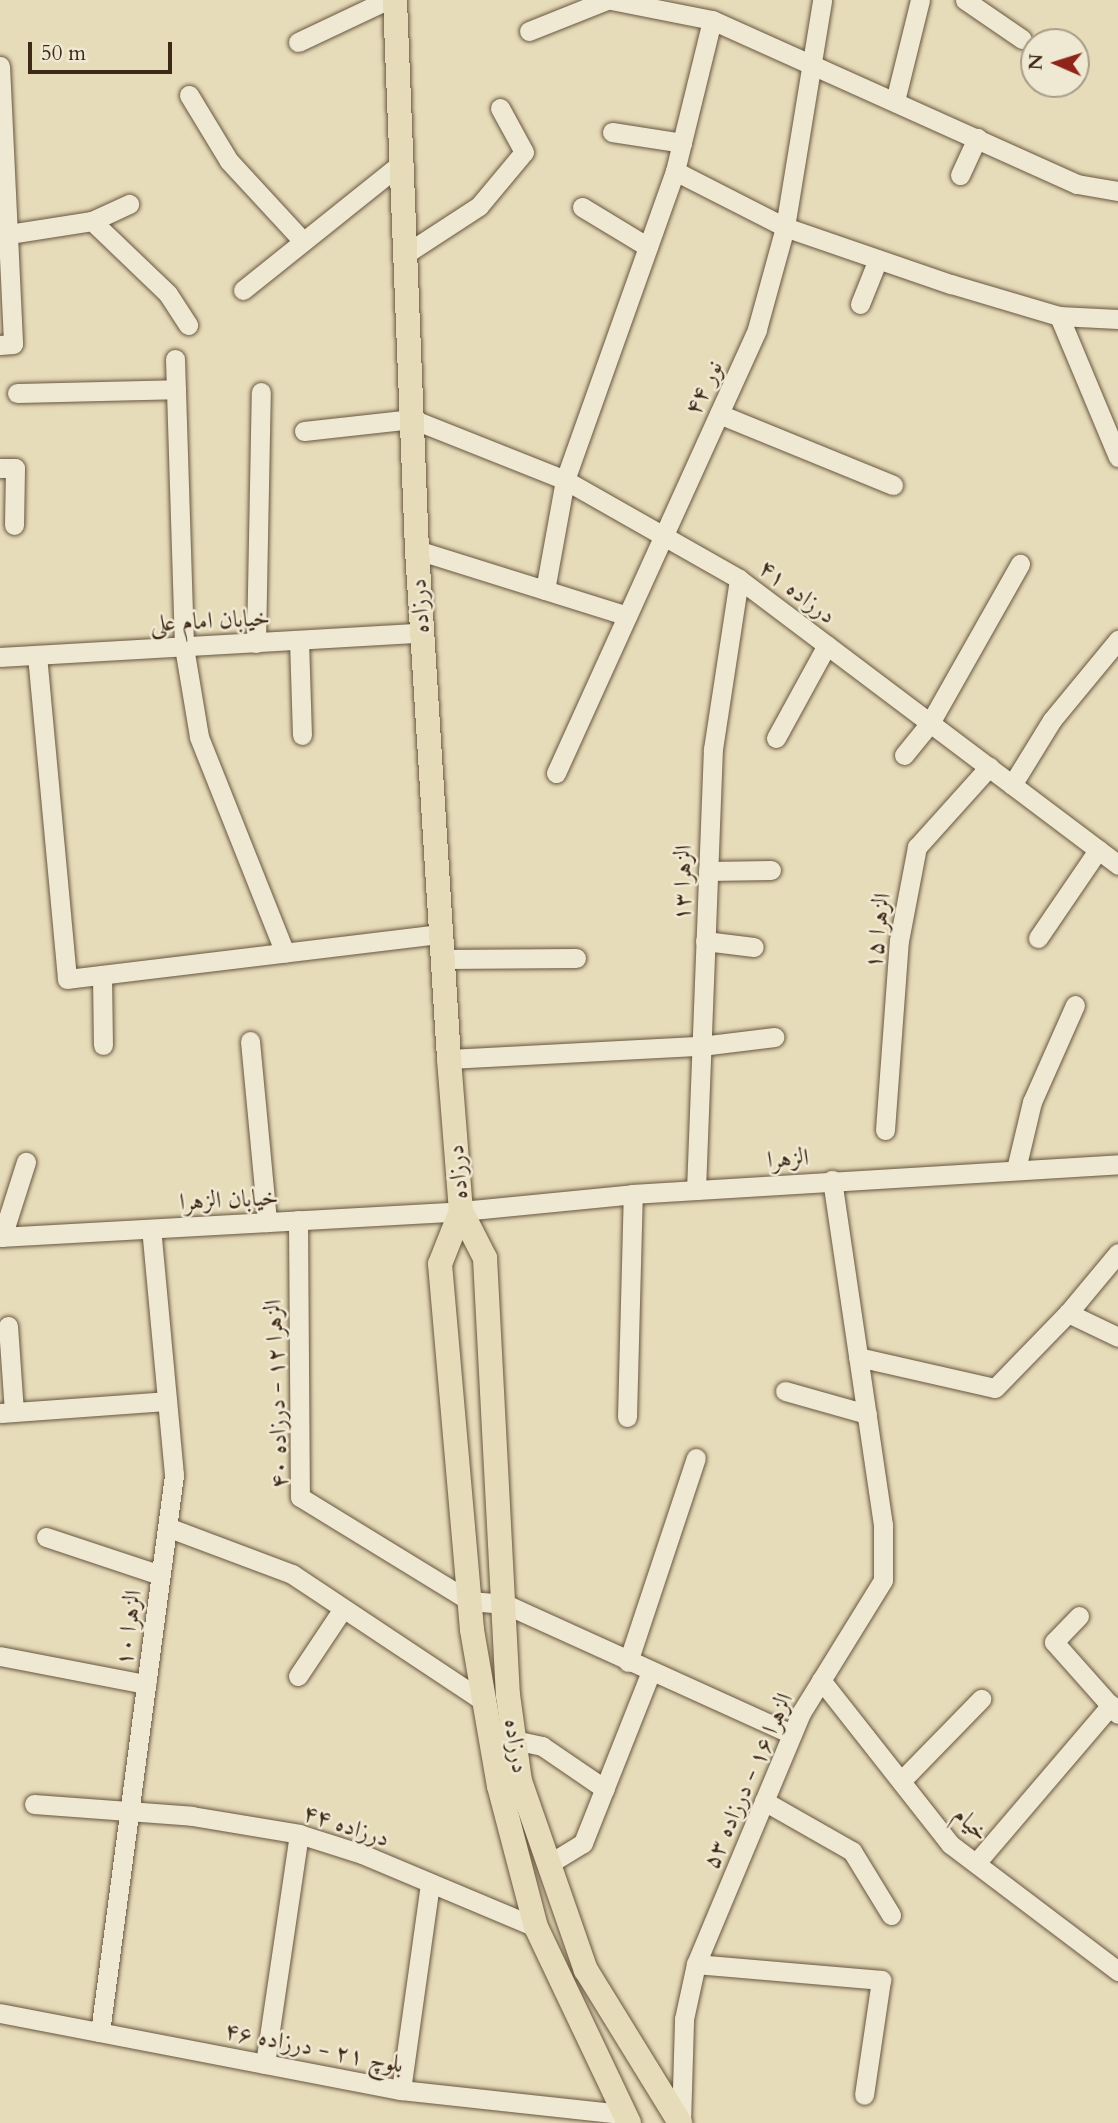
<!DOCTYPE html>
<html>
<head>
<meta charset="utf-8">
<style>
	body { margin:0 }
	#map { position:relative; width:1118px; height:2123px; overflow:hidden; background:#e7dcb9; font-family:Cardo,Amiri,serif }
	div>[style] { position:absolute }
	.roads { filter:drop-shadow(0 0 2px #685640) drop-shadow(0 0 2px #685640) }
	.minor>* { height:19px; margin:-9.5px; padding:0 9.5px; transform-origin:9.5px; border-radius:9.5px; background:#efe8d2 }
	.major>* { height:24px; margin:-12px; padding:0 12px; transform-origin:12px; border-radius:12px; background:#e7dcb9 }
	span { translate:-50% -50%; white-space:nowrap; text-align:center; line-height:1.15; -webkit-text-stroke:5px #efe8d2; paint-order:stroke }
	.street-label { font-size:24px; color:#3e2917 }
	.north { position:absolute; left:1020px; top:28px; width:70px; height:70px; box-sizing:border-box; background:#efe8d2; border:2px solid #a89c87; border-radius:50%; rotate:273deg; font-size:19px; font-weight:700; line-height:28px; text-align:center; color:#3e2917 }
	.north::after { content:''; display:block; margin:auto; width:24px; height:32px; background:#8f2418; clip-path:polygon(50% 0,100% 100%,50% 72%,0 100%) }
	.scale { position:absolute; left:28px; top:42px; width:144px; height:32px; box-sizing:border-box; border:4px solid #3e2917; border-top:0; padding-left:9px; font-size:21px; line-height:24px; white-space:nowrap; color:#3e2917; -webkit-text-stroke:5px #efe8d2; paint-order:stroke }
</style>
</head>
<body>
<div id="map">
	<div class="roads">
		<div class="minor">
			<div style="left:611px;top:0;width:103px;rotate:11.2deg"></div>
			<div style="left:712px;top:20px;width:400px;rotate:24.2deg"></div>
			<div style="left:1077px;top:184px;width:42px;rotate:9.7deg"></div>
			<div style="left:965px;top:0;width:69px;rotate:34.4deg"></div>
			<div style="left:529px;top:31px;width:84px;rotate:-21.7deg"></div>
			<div style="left:298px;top:42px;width:98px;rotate:-25.3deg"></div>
			<div style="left:0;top:66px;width:278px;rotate:87.3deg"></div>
			<div style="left:13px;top:344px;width:13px;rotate:176deg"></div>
			<div style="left:189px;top:95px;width:77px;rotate:58.8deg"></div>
			<div style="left:229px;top:161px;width:108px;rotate:47.3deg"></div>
			<div style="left:895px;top:101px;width:104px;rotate:-76.1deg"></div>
			<div style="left:612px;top:132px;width:71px;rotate:8.9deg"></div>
			<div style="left:675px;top:171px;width:123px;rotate:27deg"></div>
			<div style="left:785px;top:227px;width:176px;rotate:19deg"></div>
			<div style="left:951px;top:284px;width:113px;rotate:16.5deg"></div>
			<div style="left:1059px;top:316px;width:59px;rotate:2.9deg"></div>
			<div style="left:960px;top:175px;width:41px;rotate:-65.3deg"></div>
			<div style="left:582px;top:207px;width:77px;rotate:31.2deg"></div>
			<div style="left:92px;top:221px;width:105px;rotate:43.8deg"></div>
			<div style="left:168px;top:294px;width:37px;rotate:57deg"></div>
			<div style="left:9px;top:234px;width:84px;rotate:-8.9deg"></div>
			<div style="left:92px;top:221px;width:41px;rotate:-24.7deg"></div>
			<div style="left:407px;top:253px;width:86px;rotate:-33.1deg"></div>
			<div style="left:479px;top:206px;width:70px;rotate:-50.2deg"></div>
			<div style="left:524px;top:152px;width:50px;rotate:-118.6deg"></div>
			<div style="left:243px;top:290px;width:205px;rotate:-38.7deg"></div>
			<div style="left:860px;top:304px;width:48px;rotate:-68.2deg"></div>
			<div style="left:1059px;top:316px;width:153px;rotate:67.3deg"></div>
			<div style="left:175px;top:359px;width:288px;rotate:88.2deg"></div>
			<div style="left:184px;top:647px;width:91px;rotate:80.5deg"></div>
			<div style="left:199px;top:737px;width:232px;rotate:68.3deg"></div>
			<div style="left:17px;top:393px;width:159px;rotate:-1.4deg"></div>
			<div style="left:719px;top:414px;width:188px;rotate:22.2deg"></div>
			<div style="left:304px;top:431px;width:109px;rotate:-6.3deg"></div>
			<div style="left:412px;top:419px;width:165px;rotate:21.7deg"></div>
			<div style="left:565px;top:480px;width:200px;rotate:29.6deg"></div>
			<div style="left:739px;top:579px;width:475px;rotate:37deg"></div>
			<div style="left:0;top:468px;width:15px"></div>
			<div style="left:15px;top:468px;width:57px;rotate:91deg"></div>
			<div style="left:417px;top:550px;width:220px;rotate:17.4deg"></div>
			<div style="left:545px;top:590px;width:112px;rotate:-79.7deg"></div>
			<div style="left:565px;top:480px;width:328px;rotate:-70.4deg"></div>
			<div style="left:675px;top:171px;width:155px;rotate:-76.2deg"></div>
			<div style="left:299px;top:640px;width:95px;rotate:88.2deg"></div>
			<div style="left:256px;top:643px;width:251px;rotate:-88.9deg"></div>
			<div style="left:37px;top:655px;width:325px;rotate:84.7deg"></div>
			<div style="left:67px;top:979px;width:377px;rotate:-6.9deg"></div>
			<div style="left:0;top:657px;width:423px;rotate:-3.3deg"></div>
			<div style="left:776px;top:738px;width:106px;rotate:-61.3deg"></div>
			<div style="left:904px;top:755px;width:41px;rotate:-50.9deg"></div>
			<div style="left:930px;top:723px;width:183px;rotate:-60.5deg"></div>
			<div style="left:556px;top:773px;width:487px;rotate:-65.6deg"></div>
			<div style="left:757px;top:329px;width:106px;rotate:-74.6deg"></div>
			<div style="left:785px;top:227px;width:230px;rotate:-80.7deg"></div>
			<div style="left:1012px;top:785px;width:76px;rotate:-58.4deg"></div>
			<div style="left:1052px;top:720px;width:104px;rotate:-50.5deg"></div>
			<div style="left:708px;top:871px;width:63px;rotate:-0.9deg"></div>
			<div style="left:1038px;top:938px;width:107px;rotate:-55.7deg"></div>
			<div style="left:705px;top:941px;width:49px;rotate:7deg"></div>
			<div style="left:443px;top:959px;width:133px;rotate:-0.4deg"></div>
			<div style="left:102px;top:975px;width:70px;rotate:89.2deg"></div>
			<div style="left:250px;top:1041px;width:182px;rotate:84.6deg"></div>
			<div style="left:449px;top:1059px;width:252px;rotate:-3deg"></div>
			<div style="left:701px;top:1046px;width:74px;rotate:-7deg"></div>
			<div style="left:885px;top:1130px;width:190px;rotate:-85.8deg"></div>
			<div style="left:899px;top:941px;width:96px;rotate:-79.2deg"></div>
			<div style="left:917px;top:847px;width:108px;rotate:-48deg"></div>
			<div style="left:1016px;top:1169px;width:69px;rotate:-76.6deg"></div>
			<div style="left:1032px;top:1102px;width:106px;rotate:-66.1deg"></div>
			<div style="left:696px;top:1190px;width:441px;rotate:-87.8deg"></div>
			<div style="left:713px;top:749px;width:172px;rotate:-81.3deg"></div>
			<div style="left:298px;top:1220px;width:277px;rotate:89.6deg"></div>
			<div style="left:300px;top:1497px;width:199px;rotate:31.5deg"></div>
			<div style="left:470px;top:1601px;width:35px;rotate:5deg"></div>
			<div style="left:505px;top:1604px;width:315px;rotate:24.4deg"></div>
			<div style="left:0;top:1237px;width:462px;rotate:-3.2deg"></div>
			<div style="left:461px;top:1211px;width:173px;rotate:-5.6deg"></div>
			<div style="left:633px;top:1194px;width:486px;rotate:-3.5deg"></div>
			<div style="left:2px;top:1237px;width:79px;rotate:-72.3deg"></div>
			<div style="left:1068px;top:1313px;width:78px;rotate:-50.2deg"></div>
			<div style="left:8px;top:1326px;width:86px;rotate:86deg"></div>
			<div style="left:858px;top:1357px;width:140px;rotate:12.8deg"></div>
			<div style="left:995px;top:1388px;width:105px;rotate:-45.8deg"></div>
			<div style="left:1068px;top:1313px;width:55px;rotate:25.6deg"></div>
			<div style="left:785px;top:1391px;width:85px;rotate:15.7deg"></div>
			<div style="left:0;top:1413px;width:167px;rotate:-4.1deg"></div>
			<div style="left:627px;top:1417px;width:223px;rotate:-88.5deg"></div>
			<div style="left:167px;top:1527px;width:134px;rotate:20.6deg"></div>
			<div style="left:292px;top:1574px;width:232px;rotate:33.6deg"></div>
			<div style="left:46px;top:1537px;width:120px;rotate:18.4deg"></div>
			<div style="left:1079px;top:1616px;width:36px;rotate:134deg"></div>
			<div style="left:1054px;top:1642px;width:96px;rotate:48.4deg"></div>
			<div style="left:0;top:1656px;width:149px;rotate:10.9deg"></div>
			<div style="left:628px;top:1662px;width:215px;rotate:-71.6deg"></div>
			<div style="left:298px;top:1676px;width:79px;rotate:-56.3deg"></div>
			<div style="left:821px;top:1680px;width:209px;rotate:51.8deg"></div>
			<div style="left:950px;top:1844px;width:211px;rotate:37.1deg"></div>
			<div style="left:514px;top:1740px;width:29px;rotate:12deg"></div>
			<div style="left:542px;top:1746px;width:76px;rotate:34.3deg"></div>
			<div style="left:901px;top:1781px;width:115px;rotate:-45.7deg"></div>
			<div style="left:764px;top:1801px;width:101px;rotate:29.6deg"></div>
			<div style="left:852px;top:1851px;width:75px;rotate:58.6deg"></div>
			<div style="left:34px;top:1804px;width:158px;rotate:4.3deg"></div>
			<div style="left:192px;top:1816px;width:109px;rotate:9.5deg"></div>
			<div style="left:299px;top:1834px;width:66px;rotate:17.6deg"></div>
			<div style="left:362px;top:1854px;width:189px;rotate:22.8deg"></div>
			<div style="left:976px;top:1863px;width:208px;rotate:-49.5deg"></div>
			<div style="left:547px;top:1865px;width:42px;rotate:-31.4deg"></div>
			<div style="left:583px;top:1843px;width:185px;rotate:-68.4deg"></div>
			<div style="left:696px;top:1964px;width:186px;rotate:4.9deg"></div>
			<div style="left:881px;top:1980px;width:116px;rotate:98.4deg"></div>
			<div style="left:0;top:2013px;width:408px;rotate:10.9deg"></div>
			<div style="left:401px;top:2090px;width:222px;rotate:6.2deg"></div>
			<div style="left:100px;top:2032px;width:562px;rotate:-82.43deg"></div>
			<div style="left:174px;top:1475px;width:247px;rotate:-95.3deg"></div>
			<div style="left:265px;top:2064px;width:232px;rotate:-81.6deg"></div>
			<div style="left:401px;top:2090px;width:208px;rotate:-82deg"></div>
			<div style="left:681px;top:2123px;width:104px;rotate:-88.3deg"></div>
			<div style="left:684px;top:2019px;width:56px;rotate:-77.7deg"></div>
			<div style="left:696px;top:1964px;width:272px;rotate:-67.3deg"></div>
			<div style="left:801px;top:1713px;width:156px;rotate:-58.3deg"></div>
			<div style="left:883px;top:1580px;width:55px;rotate:-90deg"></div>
			<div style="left:883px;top:1525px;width:349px;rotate:-98.4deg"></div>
		</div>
		<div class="major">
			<div style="left:395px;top:0;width:550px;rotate:87.71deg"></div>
			<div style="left:417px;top:550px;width:510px;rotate:86.4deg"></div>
			<div style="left:449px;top:1059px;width:152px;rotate:85.5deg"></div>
			<div style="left:461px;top:1211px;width:53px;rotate:62.9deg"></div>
			<div style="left:485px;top:1258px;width:438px;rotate:87deg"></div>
			<div style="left:508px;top:1695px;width:87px;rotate:82.1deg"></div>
			<div style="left:520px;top:1781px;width:200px;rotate:70.8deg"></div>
			<div style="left:586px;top:1970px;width:180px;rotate:58.4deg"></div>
			<div style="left:461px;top:1211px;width:57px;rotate:111.6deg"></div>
			<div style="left:440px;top:1264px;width:367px;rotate:85deg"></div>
			<div style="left:472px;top:1630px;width:158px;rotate:80.2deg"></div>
			<div style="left:499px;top:1786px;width:146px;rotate:75.3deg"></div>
			<div style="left:536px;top:1927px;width:217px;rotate:64.6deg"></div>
		</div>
	</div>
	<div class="street-label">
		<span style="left:704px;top:388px;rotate:-65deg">نور ۴۴</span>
		<span style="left:797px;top:592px;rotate:37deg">درزاده ۴۱</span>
		<span style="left:420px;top:606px;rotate:-94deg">درزاده</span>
		<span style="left:210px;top:621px;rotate:-3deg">خیابان امام علی</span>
		<span style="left:683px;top:883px;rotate:-88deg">الزهرا ۱۳</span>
		<span style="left:878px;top:931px;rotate:-82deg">الزهرا ۱۵</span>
		<span style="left:788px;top:1159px;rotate:-4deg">الزهرا</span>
		<span style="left:458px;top:1172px;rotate:-95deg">درزاده</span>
		<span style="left:229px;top:1200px;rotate:-3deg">خیابان الزهرا</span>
		<span style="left:277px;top:1394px;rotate:-92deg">الزهرا ۱۲ - درزاده ۴۰</span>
		<span style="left:129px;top:1628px;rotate:-82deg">الزهرا ۱۰</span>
		<span style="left:516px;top:1746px;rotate:81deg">درزاده</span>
		<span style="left:748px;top:1781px;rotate:-66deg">الزهرا ۱۶ - درزاده ۵۳</span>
		<span style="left:971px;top:1824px;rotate:44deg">خیام</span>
		<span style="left:346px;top:1826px;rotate:18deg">درزاده ۴۴</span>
		<span style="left:314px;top:2048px;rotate:11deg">بلوچ ۲۱ - درزاده ۴۶</span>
	</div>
	<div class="north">N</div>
	<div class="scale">50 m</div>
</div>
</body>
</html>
